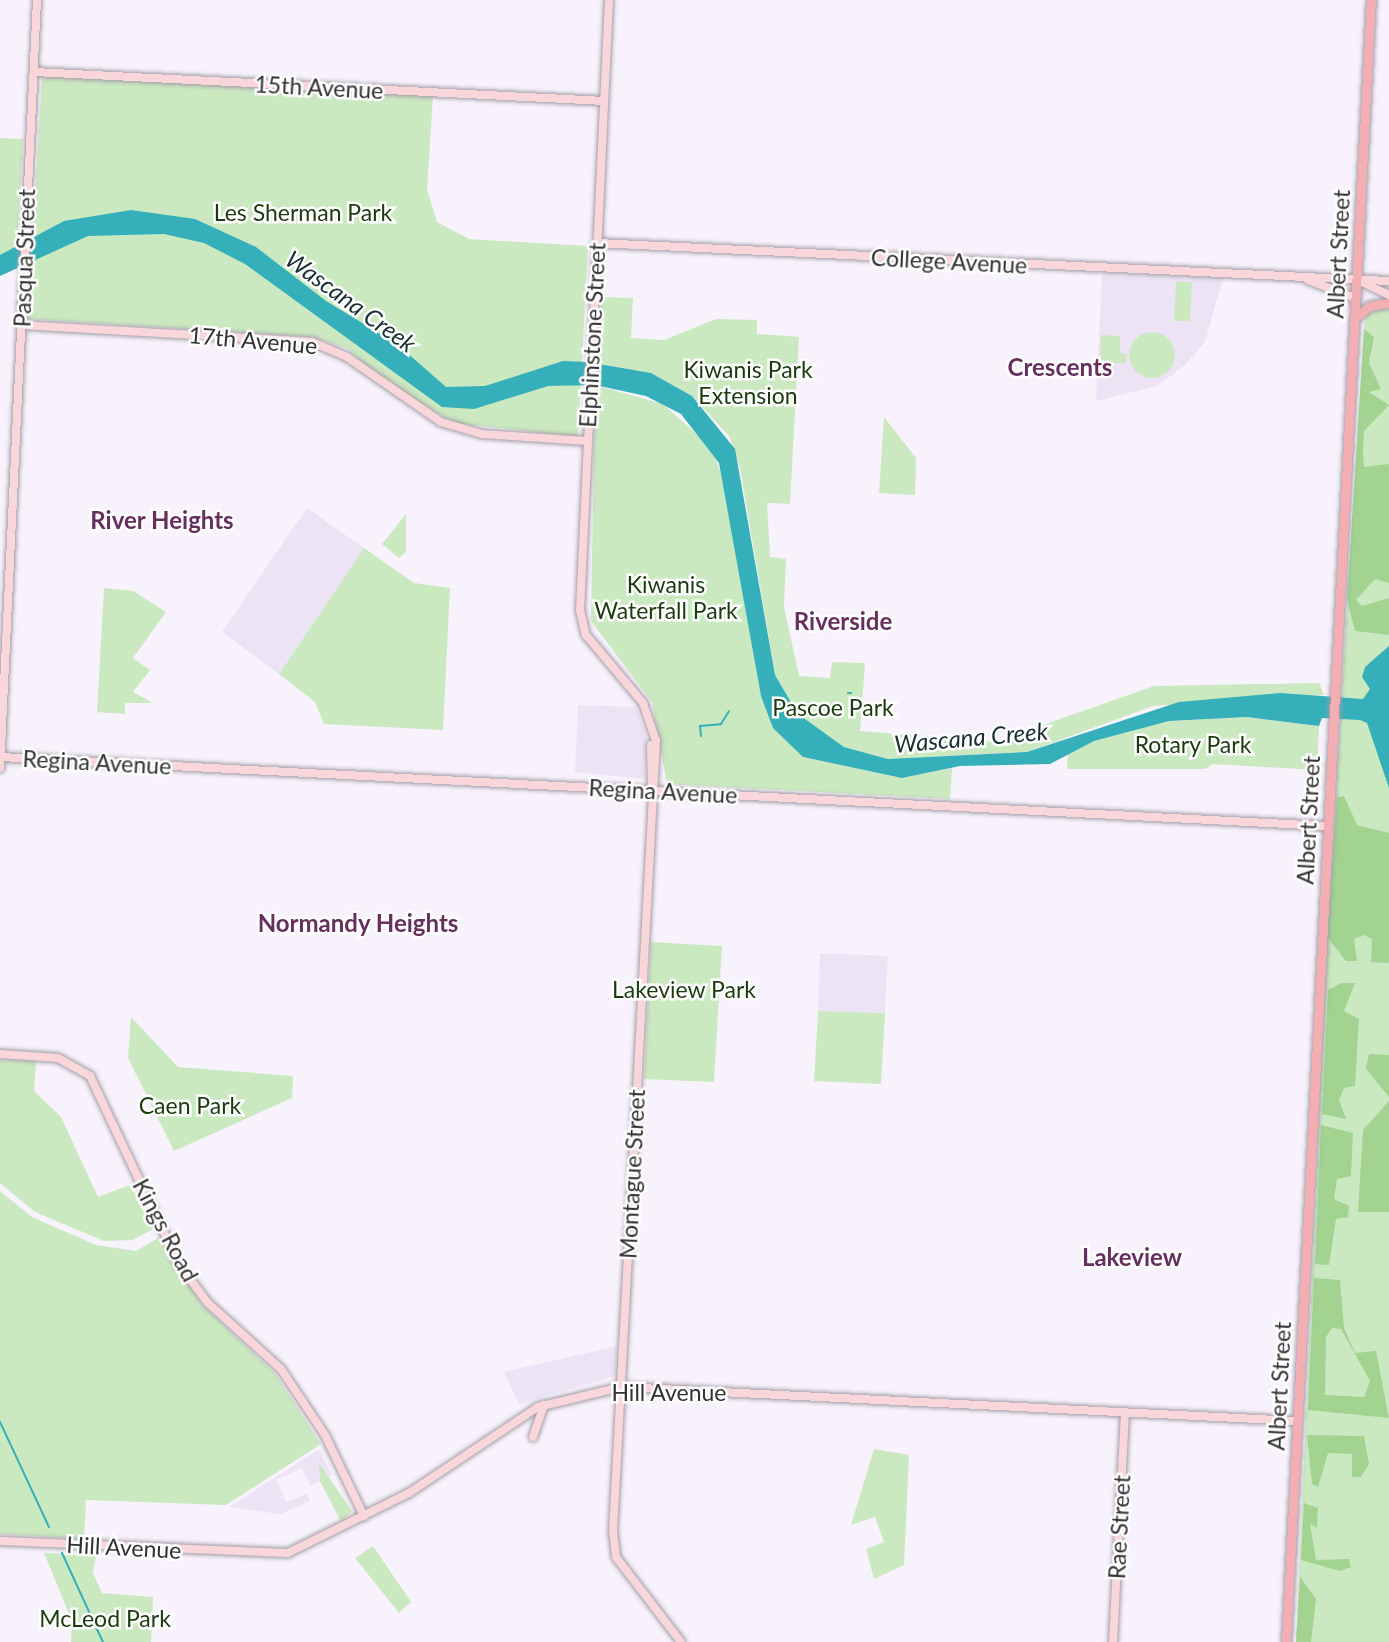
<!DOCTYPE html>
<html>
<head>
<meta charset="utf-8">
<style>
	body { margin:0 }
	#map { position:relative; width:1389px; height:1642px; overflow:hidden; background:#f7f2fc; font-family:Lato,sans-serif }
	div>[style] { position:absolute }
	.built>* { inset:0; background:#ece4f5 }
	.green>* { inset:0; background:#cbe9c1 }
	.round { border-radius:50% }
	.forest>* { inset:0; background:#a2d391 }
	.water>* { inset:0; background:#35afba }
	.stream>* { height:2px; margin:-1px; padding:0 1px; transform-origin:1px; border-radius:1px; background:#35afba }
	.roads { filter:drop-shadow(0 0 2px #a39ea7) drop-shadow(0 0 2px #a39ea7) }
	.secondary>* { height:8px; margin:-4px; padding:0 4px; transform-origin:4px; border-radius:4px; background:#f8d6d9 }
	.primary>* { height:9px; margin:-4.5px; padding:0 4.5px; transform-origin:4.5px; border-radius:4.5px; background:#f2aeb3 }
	span { translate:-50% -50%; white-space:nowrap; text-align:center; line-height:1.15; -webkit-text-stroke:5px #fff; paint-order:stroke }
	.street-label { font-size:23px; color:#313033 }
	.park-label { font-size:23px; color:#1b3b0e }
	.water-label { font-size:24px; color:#192e30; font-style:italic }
	.neighbourhood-label { font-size:24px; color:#662f5d; font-weight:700 }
</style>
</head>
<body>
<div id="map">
	<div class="built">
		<div style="clip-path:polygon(1102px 273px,1223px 278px,1205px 342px,1185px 365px,1157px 386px,1096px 401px)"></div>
		<div style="clip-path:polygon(307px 508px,364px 548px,279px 674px,222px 632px)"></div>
		<div style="clip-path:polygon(578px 705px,636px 707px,646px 735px,644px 779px,575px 772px)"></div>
		<div style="clip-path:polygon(820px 953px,888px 956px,885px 1013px,818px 1011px)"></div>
		<div style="clip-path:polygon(617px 1346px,615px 1376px,519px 1404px,504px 1372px)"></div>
		<div style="clip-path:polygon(319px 1449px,332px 1475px,310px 1486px,302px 1468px,276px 1480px,286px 1502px,307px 1494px,310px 1501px,280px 1514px,229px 1507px)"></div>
	</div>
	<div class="green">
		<div style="clip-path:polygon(42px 76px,433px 95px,427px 190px,437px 222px,469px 239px,588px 246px,578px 437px,456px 423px,391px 387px,346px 348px,314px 337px,28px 319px)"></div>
		<div style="clip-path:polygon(0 138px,23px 139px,17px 248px,0 255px)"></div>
		<div style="clip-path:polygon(1176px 282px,1192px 282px,1190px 321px,1174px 321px)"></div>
		<div style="clip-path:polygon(598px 297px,633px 298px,631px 338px,664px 340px,716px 319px,757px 320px,757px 334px,799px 337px,790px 504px,767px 503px,770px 557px,786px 559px,784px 607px,799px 676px,830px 678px,832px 662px,865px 663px,860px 731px,995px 742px,1154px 686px,1319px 683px,1324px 695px,1153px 706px,1027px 752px,888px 759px,844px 747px,798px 714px,775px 675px,740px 468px,729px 436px,692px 396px,651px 373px,596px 363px)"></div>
		<div style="clip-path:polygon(1389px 307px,1389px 1642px,1296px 1642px,1327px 937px,1364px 329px,1366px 314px)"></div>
		<div class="round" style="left:1129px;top:332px;width:46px;height:46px"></div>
		<div style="clip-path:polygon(1101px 335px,1120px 336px,1120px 353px,1126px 354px,1126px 363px,1114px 363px,1114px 375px,1100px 374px)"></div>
		<div style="clip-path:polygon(595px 385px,663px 404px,711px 447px,723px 478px,761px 696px,803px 757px,902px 778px,952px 768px,950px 799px,667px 784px,652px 702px,591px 621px)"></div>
		<div style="clip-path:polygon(884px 417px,916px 458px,915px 495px,879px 493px)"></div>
		<div style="clip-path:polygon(406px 514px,406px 552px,399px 558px,382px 544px)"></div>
		<div style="clip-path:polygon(364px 548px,414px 583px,450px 588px,443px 730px,324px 724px,315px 702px,279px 674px)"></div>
		<div style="clip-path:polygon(104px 588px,133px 591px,166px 612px,133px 658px,150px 670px,133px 692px,153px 703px,125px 703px,125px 714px,97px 712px)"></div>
		<div style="clip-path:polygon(1247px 717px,1319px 726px,1317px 770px,1213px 764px,1205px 769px,1067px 769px,1068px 754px,1094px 741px,1168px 721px)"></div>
		<div style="clip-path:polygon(651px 942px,722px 946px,714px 1082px,644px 1079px)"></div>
		<div style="clip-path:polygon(818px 1011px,885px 1013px,881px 1084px,814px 1081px)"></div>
		<div style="clip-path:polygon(131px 1017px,178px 1067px,293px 1076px,292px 1098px,174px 1151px,128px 1058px)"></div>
		<div style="clip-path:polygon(0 1060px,36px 1061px,34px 1091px,61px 1117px,98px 1197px,130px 1185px,155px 1228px,133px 1240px,104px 1241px,35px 1212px,0 1183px)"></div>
		<div style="clip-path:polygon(0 1191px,32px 1217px,96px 1245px,136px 1251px,160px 1237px,202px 1305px,275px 1373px,321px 1444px,226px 1505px,86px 1500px,84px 1539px,0 1534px)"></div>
		<div style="clip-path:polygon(874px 1449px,909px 1455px,904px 1565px,874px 1579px,866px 1549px,884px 1542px,875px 1517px,851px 1525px)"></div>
		<div style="clip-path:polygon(319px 1463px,352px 1511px,341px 1522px,320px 1481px)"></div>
		<div style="clip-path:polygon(373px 1546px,411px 1602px,399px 1613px,355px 1558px)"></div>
		<div style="clip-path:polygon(44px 1553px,96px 1556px,93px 1573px,102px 1593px,153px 1597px,151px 1642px,71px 1642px,72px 1621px)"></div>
	</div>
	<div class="forest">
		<div style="clip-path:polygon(1364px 329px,1374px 337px,1369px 363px,1381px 389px,1369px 392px,1389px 405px,1364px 431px,1363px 452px,1364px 467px,1389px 464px,1389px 583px,1375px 579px,1356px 600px,1362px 606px,1389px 598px,1389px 635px,1355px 631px,1347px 599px)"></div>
		<div style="clip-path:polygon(1344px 796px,1357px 825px,1389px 833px,1389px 963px,1371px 962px,1372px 939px,1364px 935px,1354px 939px,1357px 961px,1346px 961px,1327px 937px,1337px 798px)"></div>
		<div style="clip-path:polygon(1341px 983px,1355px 983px,1344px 1011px,1359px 1019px,1355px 1086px,1344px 1088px,1339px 1100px,1346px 1119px,1322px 1114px,1328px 990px)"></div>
		<div style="clip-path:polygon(1369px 1054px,1389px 1055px,1389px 1097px,1366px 1069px)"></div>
		<div style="clip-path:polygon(1389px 1101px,1389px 1212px,1358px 1212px,1363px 1130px)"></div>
		<div style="clip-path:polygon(1321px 1125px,1353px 1133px,1351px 1176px,1337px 1179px,1334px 1199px,1349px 1206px,1348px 1217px,1336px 1219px,1329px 1265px,1315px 1264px)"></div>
		<div style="clip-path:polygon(evenodd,1314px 1278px,1340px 1280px,1344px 1328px,1355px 1353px,1376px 1351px,1389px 1418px,1308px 1410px,1314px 1278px,1332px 1328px,1341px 1329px,1370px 1381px,1364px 1397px,1325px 1395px,1326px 1337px,1332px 1328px)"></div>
		<div style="clip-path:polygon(1307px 1435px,1364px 1436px,1369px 1464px,1361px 1477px,1352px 1477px,1352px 1454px,1328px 1453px,1318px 1487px,1312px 1484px)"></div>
		<div style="clip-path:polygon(1304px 1503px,1318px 1508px,1317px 1528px,1310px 1524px,1316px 1560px,1349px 1559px,1351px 1567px,1340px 1571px,1301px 1560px)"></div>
		<div style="clip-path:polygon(1300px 1577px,1316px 1599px,1311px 1642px,1296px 1642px)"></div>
	</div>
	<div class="water">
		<div style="clip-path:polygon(131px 210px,195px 219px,256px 247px,326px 301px,397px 344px,446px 387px,485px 386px,563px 361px,588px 362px,651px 373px,692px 396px,735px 449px,775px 675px,798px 714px,844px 747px,888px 759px,1027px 752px,1179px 702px,1280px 693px,1363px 699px,1370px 689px,1362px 677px,1365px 667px,1389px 646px,1389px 788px,1367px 723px,1360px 720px,1322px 718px,1319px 726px,1247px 717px,1169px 721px,1094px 741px,1050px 764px,960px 766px,902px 778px,803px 757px,773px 728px,761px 696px,719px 463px,681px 414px,646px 396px,595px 385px,548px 386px,474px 409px,442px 407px,245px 264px,204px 243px,164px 234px,88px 236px,0 276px,0 255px,64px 221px)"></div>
	</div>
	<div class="stream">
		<div style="left:848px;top:693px;width:3px"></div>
		<div style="left:701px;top:736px;width:10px;rotate:-96deg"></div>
		<div style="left:700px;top:726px;width:21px;rotate:-5deg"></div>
		<div style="left:721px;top:724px;width:15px;rotate:-58deg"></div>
		<div style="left:0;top:1422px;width:116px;rotate:65deg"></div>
		<div style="left:62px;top:1553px;width:98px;rotate:65.3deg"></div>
	</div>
	<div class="roads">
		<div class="secondary">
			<div style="left:609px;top:0;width:611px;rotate:92.72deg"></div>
			<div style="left:580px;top:610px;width:26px;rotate:77deg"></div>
			<div style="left:586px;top:635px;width:89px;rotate:50deg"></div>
			<div style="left:643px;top:703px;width:39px;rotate:71deg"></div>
			<div style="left:656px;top:740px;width:792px;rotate:93.11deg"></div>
			<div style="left:613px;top:1531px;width:26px;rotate:83deg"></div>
			<div style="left:616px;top:1557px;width:107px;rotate:52.6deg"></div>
			<div style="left:34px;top:72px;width:571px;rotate:2.91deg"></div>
			<div style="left:597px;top:243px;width:793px;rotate:2.75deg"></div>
			<div style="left:1356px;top:279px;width:37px;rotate:26deg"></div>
			<div style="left:1308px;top:280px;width:51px;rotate:20.6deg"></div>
			<div style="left:21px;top:325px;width:291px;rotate:3.3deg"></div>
			<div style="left:312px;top:342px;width:38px;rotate:23deg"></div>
			<div style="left:347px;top:357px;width:114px;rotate:34.7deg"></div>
			<div style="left:441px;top:422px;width:43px;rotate:16.3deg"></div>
			<div style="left:482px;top:434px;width:105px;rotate:3.8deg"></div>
			<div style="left:651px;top:745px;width:43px;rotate:88.7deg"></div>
			<div style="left:0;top:757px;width:1329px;rotate:2.98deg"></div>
			<div style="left:0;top:768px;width:769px;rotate:-87.24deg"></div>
			<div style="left:0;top:1054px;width:58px;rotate:3.9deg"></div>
			<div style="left:58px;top:1058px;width:37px;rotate:29deg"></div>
			<div style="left:90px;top:1076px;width:210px;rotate:64.7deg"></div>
			<div style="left:180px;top:1266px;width:46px;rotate:52.9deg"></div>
			<div style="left:208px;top:1303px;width:98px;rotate:42.1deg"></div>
			<div style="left:281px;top:1369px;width:79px;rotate:56.3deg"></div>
			<div style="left:325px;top:1435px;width:90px;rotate:64.3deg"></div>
			<div style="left:533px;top:1437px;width:34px;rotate:-71deg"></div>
			<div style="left:0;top:1541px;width:288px;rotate:2.4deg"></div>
			<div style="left:288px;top:1553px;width:135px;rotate:-26.4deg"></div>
			<div style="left:409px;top:1493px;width:155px;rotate:-33.7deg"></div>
			<div style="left:538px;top:1407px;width:85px;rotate:-13.5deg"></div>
			<div style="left:621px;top:1387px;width:676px;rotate:2.88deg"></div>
			<div style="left:1113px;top:1642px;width:230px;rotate:-87deg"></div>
		</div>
		<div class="primary">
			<div style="left:1354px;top:319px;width:20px;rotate:-41deg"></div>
			<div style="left:1369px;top:306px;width:20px;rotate:-9deg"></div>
			<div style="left:1286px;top:1642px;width:1644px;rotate:-87.04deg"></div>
		</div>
	</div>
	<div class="street-label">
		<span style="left:319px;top:87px;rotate:3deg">15th Avenue</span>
		<span style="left:1338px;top:254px;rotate:-87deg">Albert Street</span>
		<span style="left:24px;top:258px;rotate:-88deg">Pasqua Street</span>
		<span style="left:949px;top:261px;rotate:3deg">College Avenue</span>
		<span style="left:592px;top:335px;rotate:-87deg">Elphinstone Street</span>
		<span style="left:253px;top:340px;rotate:5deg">17th Avenue</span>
		<span style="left:97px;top:762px;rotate:3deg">Regina Avenue</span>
		<span style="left:663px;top:791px;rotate:3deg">Regina Avenue</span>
		<span style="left:1308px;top:820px;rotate:-87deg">Albert Street</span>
		<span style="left:632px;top:1174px;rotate:-87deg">Montague Street</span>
		<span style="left:166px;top:1230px;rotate:62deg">Kings Road</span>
		<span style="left:1279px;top:1386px;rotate:-87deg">Albert Street</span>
		<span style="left:669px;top:1392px">Hill Avenue</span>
		<span style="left:1119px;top:1527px;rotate:-87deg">Rae Street</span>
		<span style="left:124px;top:1547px;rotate:3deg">Hill Avenue</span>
	</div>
	<div class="park-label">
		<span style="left:303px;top:212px">Les Sherman Park</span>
		<span style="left:748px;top:382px">Kiwanis Park<br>Extension</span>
		<span style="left:666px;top:597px">Kiwanis<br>Waterfall Park</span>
		<span style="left:833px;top:707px">Pascoe Park</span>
		<span style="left:1193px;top:744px">Rotary Park</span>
		<span style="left:684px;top:989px">Lakeview Park</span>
		<span style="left:190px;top:1105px">Caen Park</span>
		<span style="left:105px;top:1618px">McLeod Park</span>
	</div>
	<div class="water-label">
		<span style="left:351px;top:301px;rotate:36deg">Wascana Creek</span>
		<span style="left:971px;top:737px;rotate:-5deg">Wascana Creek</span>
	</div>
	<div class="neighbourhood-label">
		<span style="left:1060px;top:367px">Crescents</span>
		<span style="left:162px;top:520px">River Heights</span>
		<span style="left:843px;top:621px">Riverside</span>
		<span style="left:358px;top:923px">Normandy Heights</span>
		<span style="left:1132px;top:1257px">Lakeview</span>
	</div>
</div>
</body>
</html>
